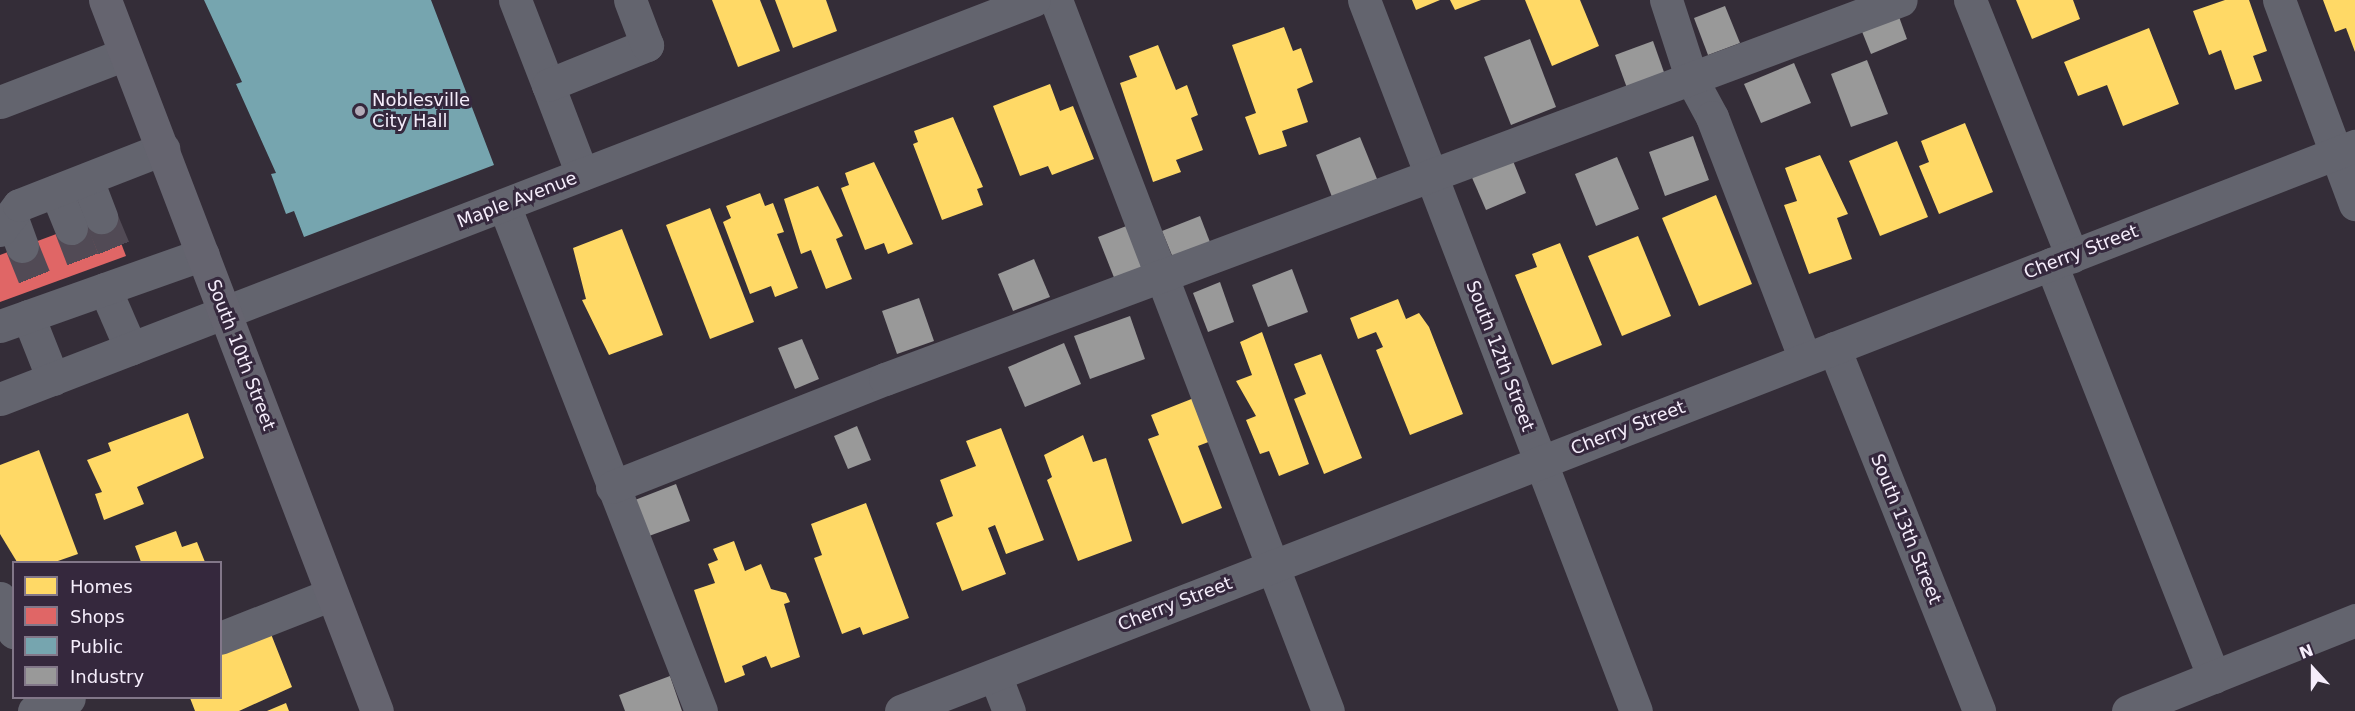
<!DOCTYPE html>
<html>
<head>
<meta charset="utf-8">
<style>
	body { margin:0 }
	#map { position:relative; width:2355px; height:711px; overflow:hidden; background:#342d38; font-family:"DejaVu Sans",sans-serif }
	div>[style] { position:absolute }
	.homes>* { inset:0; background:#ffd966 }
	.shops>* { inset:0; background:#e06666 }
	.public>* { inset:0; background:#76a5af }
	.industry>* { inset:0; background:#999 }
	.minor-tunnel>* { height:33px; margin-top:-16.5px; transform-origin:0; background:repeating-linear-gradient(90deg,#514a55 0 33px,transparent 0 49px) }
	.minor>* { height:33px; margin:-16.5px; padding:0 16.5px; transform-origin:16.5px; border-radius:16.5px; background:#63646e }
	.major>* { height:33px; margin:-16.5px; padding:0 16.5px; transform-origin:16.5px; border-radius:16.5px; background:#65646f }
	.dots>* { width:16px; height:16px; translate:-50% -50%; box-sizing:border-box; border:3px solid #35283d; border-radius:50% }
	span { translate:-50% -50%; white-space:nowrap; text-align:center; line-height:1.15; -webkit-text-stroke:6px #35283d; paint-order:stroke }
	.poi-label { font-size:18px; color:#f5edfb }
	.left { translate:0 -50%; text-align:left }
	.street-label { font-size:18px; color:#f5edfb }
	.legend { position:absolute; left:12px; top:561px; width:210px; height:138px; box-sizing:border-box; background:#35283d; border:2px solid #827789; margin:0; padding:8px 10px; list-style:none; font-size:18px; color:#f5edfb }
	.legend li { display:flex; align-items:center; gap:12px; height:30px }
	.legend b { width:30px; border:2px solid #827789 }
	.north { position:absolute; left:2283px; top:639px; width:60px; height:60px; -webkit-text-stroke:4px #35283d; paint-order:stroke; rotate:339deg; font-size:16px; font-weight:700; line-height:24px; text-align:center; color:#f5edfb }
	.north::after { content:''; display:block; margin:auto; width:21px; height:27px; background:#f5edfb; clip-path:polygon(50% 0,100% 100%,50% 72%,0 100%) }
</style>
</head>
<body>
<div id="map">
	<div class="homes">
		<div style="clip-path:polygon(712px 0,760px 0,780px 51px,738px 67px)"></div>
		<div style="clip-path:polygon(775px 0,826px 0,837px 31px,793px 48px)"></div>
		<div style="clip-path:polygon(1412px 0,1440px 0,1416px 10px)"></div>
		<div style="clip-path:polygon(1450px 0,1481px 0,1455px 10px)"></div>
		<div style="clip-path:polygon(1525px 0,1580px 0,1599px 46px,1552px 66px)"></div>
		<div style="clip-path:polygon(2016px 0,2073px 0,2080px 19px,2032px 39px)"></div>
		<div style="clip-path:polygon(2225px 0,2249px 0,2267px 51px,2253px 56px,2262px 81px,2235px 90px,2221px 50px,2209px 55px,2193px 11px)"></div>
		<div style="clip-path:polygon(2323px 0,2355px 0,2355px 52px,2346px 28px,2335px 32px)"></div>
		<div style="clip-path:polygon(1284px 27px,1293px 51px,1301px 48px,1313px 82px,1297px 89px,1308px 122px,1282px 131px,1287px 146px,1259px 155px,1245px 117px,1256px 113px,1232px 45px)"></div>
		<div style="clip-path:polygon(2149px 28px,2179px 104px,2123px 126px,2107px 85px,2078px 96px,2064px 62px)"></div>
		<div style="clip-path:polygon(1158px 45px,1176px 90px,1187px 85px,1198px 115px,1191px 118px,1203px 150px,1176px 160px,1181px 172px,1153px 182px,1120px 83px,1137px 77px,1129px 56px)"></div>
		<div style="clip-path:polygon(1050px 84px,1060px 111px,1073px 106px,1094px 159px,1052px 175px,1048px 166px,1020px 176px,993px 106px)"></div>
		<div style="clip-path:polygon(953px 117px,983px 187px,977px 189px,983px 205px,942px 220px,913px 144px,918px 142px,914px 131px)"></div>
		<div style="clip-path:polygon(1965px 123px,1993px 192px,1939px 214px,1919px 166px,1929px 162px,1921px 141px)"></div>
		<div style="clip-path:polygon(1897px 141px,1928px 217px,1880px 236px,1849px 161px)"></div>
		<div style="clip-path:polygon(1820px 155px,1848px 214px,1837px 218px,1852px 259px,1809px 274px,1784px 205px,1797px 201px,1785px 168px)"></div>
		<div style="clip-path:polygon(874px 162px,913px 244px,888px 254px,884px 243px,865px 250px,841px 188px,849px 185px,845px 173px)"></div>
		<div style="clip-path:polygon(818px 186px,843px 236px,836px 239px,852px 279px,826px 289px,811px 250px,801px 254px,784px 199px)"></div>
		<div style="clip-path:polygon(760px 193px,765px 206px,773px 203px,784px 232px,777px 234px,798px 288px,775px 297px,771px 286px,750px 294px,723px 222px,731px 218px,726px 206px)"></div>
		<div style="clip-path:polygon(1716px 195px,1752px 284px,1699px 306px,1662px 218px)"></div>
		<div style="clip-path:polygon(710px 208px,754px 322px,710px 339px,666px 225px)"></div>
		<div style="clip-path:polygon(622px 229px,663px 335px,609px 355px,582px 300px,586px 299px,573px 248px)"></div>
		<div style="clip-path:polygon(1638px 236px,1671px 316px,1622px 336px,1588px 256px)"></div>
		<div style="clip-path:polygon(1560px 243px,1602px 345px,1552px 365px,1515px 275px,1537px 267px,1532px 254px)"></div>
		<div style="clip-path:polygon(1398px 299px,1406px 319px,1419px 313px,1429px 327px,1463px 414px,1410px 435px,1376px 350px,1383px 347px,1376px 332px,1358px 339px,1350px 318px)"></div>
		<div style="clip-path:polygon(1262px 332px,1309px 464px,1279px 476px,1269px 451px,1260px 454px,1246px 420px,1256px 416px,1236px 381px,1252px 375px,1240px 342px)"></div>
		<div style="clip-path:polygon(1321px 354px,1362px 458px,1324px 474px,1294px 399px,1306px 394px,1294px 364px)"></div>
		<div style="clip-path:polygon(1194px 398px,1211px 441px,1198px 446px,1222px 508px,1182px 524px,1148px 439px,1159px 435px,1151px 415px)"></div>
		<div style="clip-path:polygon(188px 413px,204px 458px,137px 487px,144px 504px,104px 520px,95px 494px,102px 492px,87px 460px,111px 451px,108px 443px)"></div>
		<div style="clip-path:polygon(1001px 428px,1044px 540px,1006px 554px,995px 525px,988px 528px,1006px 574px,962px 591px,936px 523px,953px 516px,940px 480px,976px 466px,966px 441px)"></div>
		<div style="clip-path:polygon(1083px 435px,1093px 462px,1106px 458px,1132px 541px,1078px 561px,1047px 480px,1052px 477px,1044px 455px)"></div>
		<div style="clip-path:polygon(39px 450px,78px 554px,55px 562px,17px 562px,0 534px,0 465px)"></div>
		<div style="clip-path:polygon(866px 503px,909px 618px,863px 635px,860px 627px,842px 634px,814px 558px,822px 555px,811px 524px)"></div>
		<div style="clip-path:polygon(176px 531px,182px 547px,197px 542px,205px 562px,141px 562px,135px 546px)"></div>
		<div style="clip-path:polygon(734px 541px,745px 571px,761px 564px,771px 589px,786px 593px,790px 602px,784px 604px,800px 657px,771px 668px,766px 656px,742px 666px,745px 675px,725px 683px,694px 590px,715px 583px,708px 564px,718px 560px,713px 549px)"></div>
		<div style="clip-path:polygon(271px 634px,292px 687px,239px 711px,195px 711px,190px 698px,220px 698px,220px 654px)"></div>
		<div style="clip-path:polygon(286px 703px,289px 711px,267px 711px)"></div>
	</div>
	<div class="shops">
		<div style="clip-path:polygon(110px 214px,126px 256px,0 302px,0 255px)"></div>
	</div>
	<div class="public">
		<div style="clip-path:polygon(204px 0,431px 0,494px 165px,304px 237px,294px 211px,286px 214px,271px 174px,276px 173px,236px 84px,242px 82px)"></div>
	</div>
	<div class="industry">
		<div style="clip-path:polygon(1725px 6px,1740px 43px,1708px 55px,1694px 18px)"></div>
		<div style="clip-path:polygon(1898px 14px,1907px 39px,1871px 54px,1861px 29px)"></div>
		<div style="clip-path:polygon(1530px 39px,1556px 107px,1511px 125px,1484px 57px)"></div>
		<div style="clip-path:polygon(1653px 41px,1665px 75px,1627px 88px,1615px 55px)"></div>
		<div style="clip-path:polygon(1867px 60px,1888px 114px,1851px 127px,1831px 74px)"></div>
		<div style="clip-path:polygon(1794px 63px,1811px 103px,1761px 123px,1744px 84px)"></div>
		<div style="clip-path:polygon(1693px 136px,1709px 180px,1665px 196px,1649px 152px)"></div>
		<div style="clip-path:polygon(1360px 137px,1377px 179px,1332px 197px,1316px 155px)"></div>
		<div style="clip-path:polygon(1511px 156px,1526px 193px,1486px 210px,1470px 173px)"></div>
		<div style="clip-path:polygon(1617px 157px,1639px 209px,1596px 226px,1575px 174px)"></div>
		<div style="clip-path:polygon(1200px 216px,1213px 250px,1176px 265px,1162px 231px)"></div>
		<div style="clip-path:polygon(1129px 225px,1146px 268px,1115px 280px,1098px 237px)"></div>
		<div style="clip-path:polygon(1034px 259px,1050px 297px,1013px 311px,998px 274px)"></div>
		<div style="clip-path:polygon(1292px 269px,1308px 312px,1268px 327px,1252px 285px)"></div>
		<div style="clip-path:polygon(1220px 282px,1234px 322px,1208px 332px,1193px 293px)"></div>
		<div style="clip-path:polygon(919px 298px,934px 341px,897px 354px,882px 311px)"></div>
		<div style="clip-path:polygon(1130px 316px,1145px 359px,1090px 379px,1074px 336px)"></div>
		<div style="clip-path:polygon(802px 339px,819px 379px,795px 389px,778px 348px)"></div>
		<div style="clip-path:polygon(1064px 343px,1081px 384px,1025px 407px,1008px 367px)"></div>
		<div style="clip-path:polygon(857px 426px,871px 460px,848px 469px,834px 436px)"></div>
		<div style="clip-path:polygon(676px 484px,690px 521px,649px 536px,635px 500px)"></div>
		<div style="clip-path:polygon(670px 676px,682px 711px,625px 711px,619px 695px)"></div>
	</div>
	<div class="minor-tunnel">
		<div style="left:101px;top:217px;width:44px;rotate:67.5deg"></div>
		<div style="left:71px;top:228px;width:45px;rotate:69.1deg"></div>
		<div style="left:22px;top:246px;width:45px;rotate:68deg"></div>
	</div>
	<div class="minor">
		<div style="left:515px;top:0;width:91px;rotate:68.8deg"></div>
		<div style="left:1056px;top:0;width:761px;rotate:69.07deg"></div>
		<div style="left:1364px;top:0;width:761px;rotate:69.07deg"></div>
		<div style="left:1666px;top:0;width:84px;rotate:72deg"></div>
		<div style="left:1692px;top:80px;width:42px;rotate:61.6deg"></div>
		<div style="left:1712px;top:117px;width:259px;rotate:69deg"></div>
		<div style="left:1970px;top:0;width:276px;rotate:68.3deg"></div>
		<div style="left:2279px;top:0;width:218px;rotate:69.6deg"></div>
		<div style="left:0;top:102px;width:134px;rotate:-21deg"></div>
		<div style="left:582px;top:174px;width:95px;rotate:-110.9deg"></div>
		<div style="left:548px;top:85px;width:107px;rotate:-22deg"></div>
		<div style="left:647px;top:45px;width:48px;rotate:-110.7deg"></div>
		<div style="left:87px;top:180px;width:40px;rotate:69deg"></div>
		<div style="left:56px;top:191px;width:40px;rotate:68deg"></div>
		<div style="left:504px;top:205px;width:543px;rotate:68.73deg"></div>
		<div style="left:11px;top:216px;width:32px;rotate:70deg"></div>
		<div style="left:0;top:230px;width:31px;rotate:-53deg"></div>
		<div style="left:19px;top:205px;width:155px;rotate:-21.3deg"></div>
		<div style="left:2051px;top:264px;width:444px;rotate:68.5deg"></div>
		<div style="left:105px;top:289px;width:65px;rotate:66.6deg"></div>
		<div style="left:28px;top:316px;width:68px;rotate:68.4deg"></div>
		<div style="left:0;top:326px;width:215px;rotate:-19.5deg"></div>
		<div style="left:1834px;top:348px;width:391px;rotate:68.2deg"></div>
		<div style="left:0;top:399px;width:1108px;rotate:-21.1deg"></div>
		<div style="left:612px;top:487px;width:294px;rotate:-21.6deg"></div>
		<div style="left:885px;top:379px;width:1084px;rotate:-20.46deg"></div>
		<div style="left:0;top:598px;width:37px;rotate:68deg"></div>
		<div style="left:220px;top:638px;width:120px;rotate:-21.4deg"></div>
		<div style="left:995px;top:675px;width:39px;rotate:69deg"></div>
		<div style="left:34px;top:711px;width:37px;rotate:-20deg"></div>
		<div style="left:901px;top:711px;width:1560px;rotate:-21.24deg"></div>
		<div style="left:2128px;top:711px;width:245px;rotate:-21.8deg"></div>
	</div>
	<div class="major">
		<div style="left:105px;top:0;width:761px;rotate:69.07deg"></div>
	</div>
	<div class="dots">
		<div style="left:360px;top:111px;background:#b1aab7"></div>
	</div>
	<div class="poi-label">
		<span class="left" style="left:372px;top:111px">Noblesville<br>City Hall</span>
	</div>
	<div class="street-label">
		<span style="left:517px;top:200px;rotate:-21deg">Maple Avenue</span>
		<span style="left:2081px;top:252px;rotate:-21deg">Cherry Street</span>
		<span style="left:241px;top:355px;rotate:69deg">South 10th Street</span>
		<span style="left:1500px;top:356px;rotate:69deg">South 12th Street</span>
		<span style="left:1628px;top:428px;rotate:-21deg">Cherry Street</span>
		<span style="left:1906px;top:529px;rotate:68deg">South 13th Street</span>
		<span style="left:1175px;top:604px;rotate:-21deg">Cherry Street</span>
	</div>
	<ul class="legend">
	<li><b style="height:16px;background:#ffd966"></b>Homes</li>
	<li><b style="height:16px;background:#e06666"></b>Shops</li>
	<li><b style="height:16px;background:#76a5af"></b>Public</li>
	<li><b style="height:16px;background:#999"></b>Industry</li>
	</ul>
	<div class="north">N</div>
</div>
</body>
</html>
